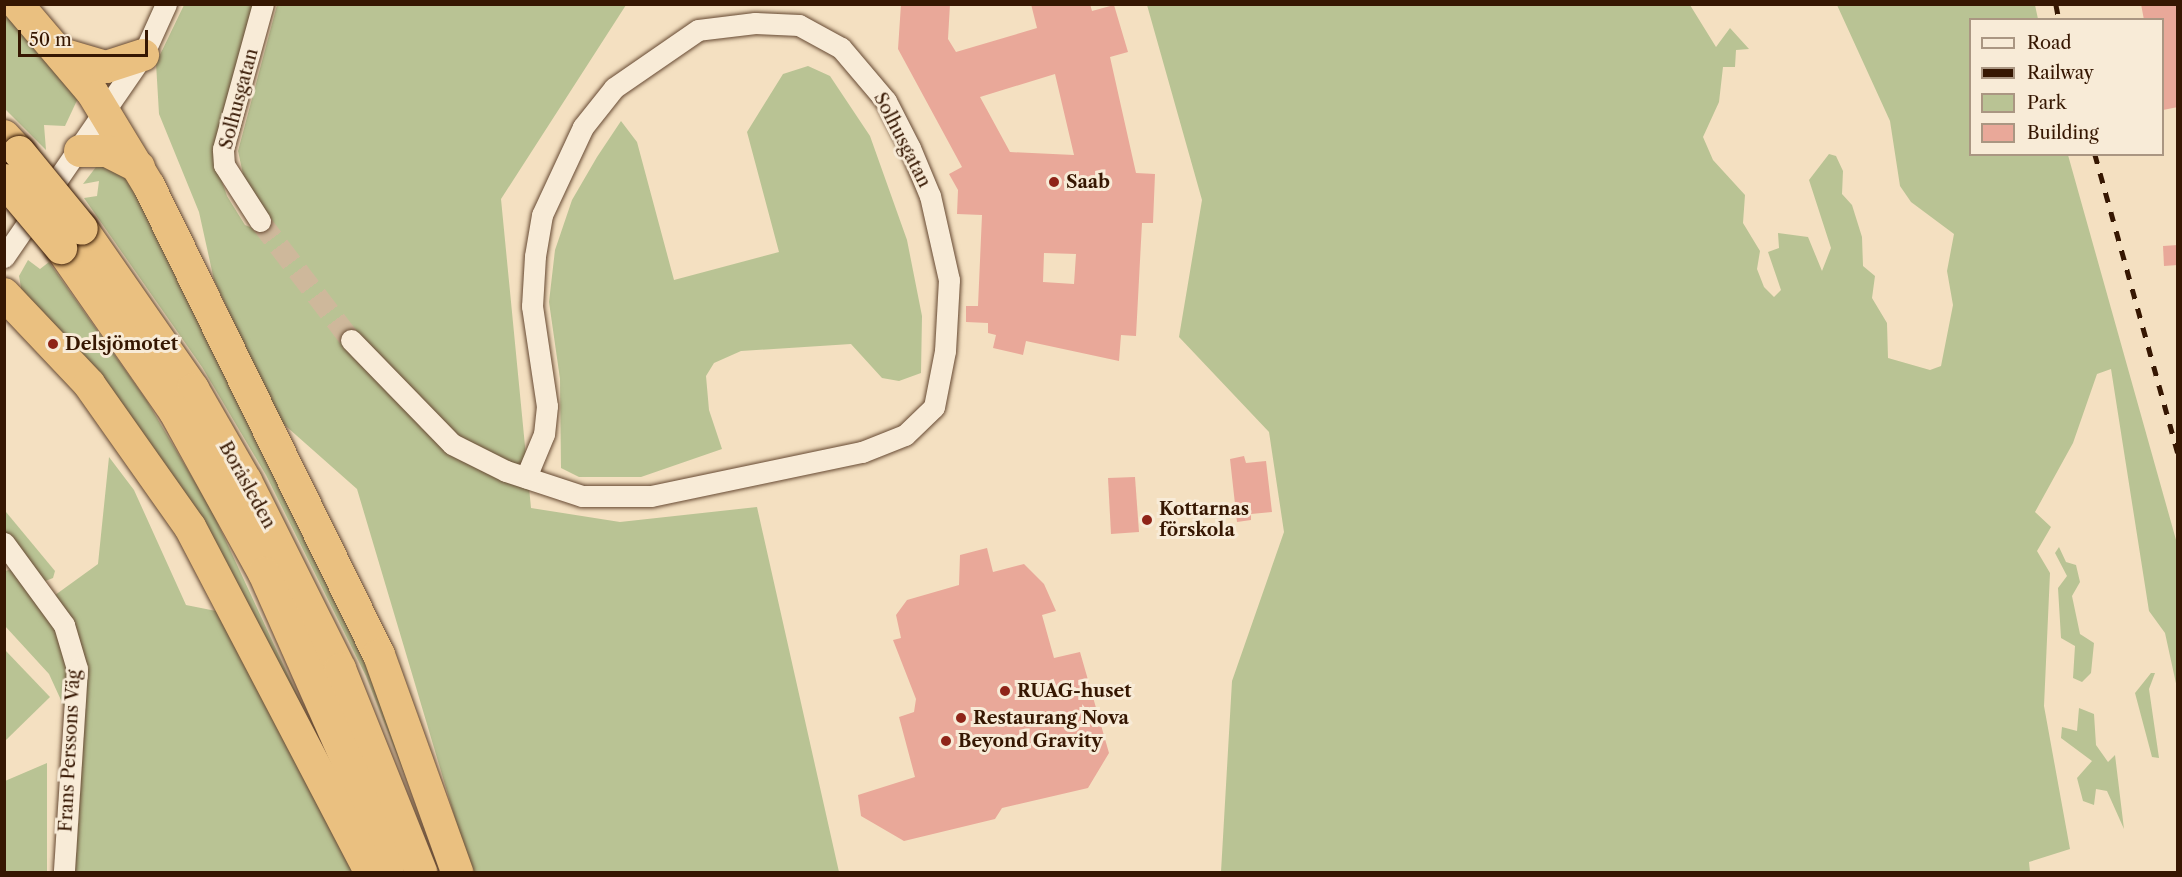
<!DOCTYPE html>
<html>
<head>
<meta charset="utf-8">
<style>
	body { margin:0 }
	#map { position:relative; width:2182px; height:877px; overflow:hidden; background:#f4e0c1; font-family:"Libre Caslon Text",serif }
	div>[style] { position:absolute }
	.green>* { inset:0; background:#b9c394 }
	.building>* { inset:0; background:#e9a899 }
	.minor-tunnel>* { height:21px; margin-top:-10.5px; transform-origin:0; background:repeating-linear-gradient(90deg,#ceb89b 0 21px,transparent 0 31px) }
	.roads { filter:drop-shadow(0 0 2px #664932) drop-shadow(0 0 2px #664932) }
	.minor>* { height:21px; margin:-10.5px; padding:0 10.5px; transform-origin:10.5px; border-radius:10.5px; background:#f8ebd7 }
	.highway>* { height:32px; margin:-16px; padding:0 16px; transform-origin:16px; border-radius:16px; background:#eac080 }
	.rail>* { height:4.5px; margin-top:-2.25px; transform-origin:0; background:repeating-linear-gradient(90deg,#361702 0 10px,transparent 0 20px) }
	.bridges { filter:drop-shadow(0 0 2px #361702) drop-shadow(0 0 2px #361702) }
	.highway-bridge>* { height:32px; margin:-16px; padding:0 16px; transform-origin:16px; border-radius:16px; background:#eac080 }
	.dots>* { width:16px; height:16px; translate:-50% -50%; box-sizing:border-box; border:3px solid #f8ebd7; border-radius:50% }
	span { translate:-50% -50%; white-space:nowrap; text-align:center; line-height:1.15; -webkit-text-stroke:6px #f8ebd7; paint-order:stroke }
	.street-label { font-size:18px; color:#361702 }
	.poi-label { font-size:18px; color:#361702; font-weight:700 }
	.left { translate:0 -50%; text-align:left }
	.frame { position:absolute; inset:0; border:6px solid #361702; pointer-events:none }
	.legend { position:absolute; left:1969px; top:18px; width:195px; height:138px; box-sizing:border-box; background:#f8ebd7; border:2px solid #aa9682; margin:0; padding:8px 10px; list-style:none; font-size:18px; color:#361702 }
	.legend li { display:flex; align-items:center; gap:12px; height:30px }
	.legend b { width:30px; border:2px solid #aa9682 }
	.scale { position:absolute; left:18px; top:30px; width:130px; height:27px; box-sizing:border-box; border:3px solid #361702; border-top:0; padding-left:8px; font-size:18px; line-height:21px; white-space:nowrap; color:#361702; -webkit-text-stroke:4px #f8ebd7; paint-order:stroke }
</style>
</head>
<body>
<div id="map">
	<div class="green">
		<div style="clip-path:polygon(184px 5px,257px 5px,216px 164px,227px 196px,245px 225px,255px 229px,238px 151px,277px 5px,626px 5px,501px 199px,531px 508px,620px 522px,757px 507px,839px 872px,471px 872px,357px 489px,279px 420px,214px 280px,199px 212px,159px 114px,156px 63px)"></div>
		<div style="clip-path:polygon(1147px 5px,1690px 5px,1716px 47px,1730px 28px,1749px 49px,1736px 50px,1735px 67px,1723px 67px,1719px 102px,1703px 137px,1713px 160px,1745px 195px,1743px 223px,1760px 251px,1757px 269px,1764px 287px,1774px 297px,1781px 290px,1768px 252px,1779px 248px,1778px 233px,1808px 237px,1822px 271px,1831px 248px,1809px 180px,1829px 154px,1836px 156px,1843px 171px,1842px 194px,1852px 205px,1862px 237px,1863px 266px,1875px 276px,1872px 298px,1887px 323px,1888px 358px,1930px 370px,1941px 366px,1953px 305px,1947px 271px,1954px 234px,1911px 202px,1900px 186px,1890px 121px,1837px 5px,2035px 5px,2038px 19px,1970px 20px,1970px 154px,2068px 155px,2178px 547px,2177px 688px,2165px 633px,2149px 611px,2111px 369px,2097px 374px,2073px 443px,2035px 512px,2051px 527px,2037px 551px,2050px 573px,2044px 706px,2070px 849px,2029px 862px,2030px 872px,1221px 872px,1232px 681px,1284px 532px,1269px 432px,1179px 337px,1202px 200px)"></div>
		<div style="clip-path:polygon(5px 7px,80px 94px,65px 126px,44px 125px,46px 150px,5px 109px)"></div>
		<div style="clip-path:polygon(808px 66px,830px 76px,870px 136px,907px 240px,922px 316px,921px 373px,899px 381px,882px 378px,851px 344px,741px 351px,714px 363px,706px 376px,709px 410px,722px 449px,641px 477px,579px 477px,561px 468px,560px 379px,549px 302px,555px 250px,572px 200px,597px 157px,621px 121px,637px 142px,674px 280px,779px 252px,747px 132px,783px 74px)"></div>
		<div style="clip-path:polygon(99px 163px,131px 179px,376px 682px,440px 864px,366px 676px,266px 475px,202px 367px,84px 198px,97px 196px,99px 181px,83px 184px)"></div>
		<div style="clip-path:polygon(28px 260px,40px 269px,49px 262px,147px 401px,212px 511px,321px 746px,22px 293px,19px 276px)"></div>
		<div style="clip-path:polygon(109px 457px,134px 490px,186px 605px,221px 612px,355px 872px,75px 872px,83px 748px,49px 674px,5px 626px,5px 571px,12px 569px,51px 598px,98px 564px)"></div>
		<div style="clip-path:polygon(6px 512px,55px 571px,53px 578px,43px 582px,5px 531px)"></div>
		<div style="clip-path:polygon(2059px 547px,2066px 562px,2076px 565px,2080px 582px,2072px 596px,2080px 634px,2094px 643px,2091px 673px,2082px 682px,2073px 678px,2075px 646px,2061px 638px,2058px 588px,2067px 576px,2055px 553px)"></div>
		<div style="clip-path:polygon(5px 650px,50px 697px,5px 741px)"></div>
		<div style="clip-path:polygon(2151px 673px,2155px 673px,2149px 689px,2159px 758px,2152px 757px,2135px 693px)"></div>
		<div style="clip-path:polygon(2079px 708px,2094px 714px,2096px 745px,2108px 762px,2115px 755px,2124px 829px,2107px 791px,2096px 789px,2094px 805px,2083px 801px,2077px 778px,2092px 761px,2061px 738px,2062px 727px,2077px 731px)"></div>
		<div style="clip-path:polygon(47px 763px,47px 872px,5px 872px,5px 781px)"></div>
	</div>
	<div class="building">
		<div style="clip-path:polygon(evenodd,901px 4px,950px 4px,948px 39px,956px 52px,1037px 28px,1031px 4px,1090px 4px,1092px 11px,1114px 5px,1128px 52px,1110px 57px,1136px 173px,1155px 174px,1153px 223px,1142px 223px,1136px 336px,1121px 335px,1119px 361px,1026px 341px,1023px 355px,993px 348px,996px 335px,988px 333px,988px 323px,966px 322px,966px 306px,978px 306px,982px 215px,957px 214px,958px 190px,949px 174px,962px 167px,898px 49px,901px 4px,1055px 74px,1074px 155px,1010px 152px,980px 97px,1055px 74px,901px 4px,1044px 253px,1076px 254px,1074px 284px,1043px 282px,1044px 253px)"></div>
		<div style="clip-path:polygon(2141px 4px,2178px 4px,2178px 107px,2163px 110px,2163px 20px,2144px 20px)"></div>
		<div style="clip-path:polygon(2178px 245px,2178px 265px,2164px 266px,2163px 246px)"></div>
		<div style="clip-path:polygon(1244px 456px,1246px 463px,1266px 461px,1272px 512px,1251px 514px,1251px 520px,1237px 522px,1230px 459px)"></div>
		<div style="clip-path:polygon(1135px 477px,1139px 532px,1111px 534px,1108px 478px)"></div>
		<div style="clip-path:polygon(987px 548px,993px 572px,1024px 564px,1044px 584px,1056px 611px,1042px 615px,1054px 658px,1080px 652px,1109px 753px,1088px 788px,1002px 808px,995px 819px,904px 841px,861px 816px,858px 795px,915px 777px,899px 717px,914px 712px,916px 699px,893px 640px,901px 638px,896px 615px,907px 600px,959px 585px,960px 555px)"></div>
	</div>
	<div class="minor-tunnel">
		<div style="left:260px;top:221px;width:150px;rotate:52.6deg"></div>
	</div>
	<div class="roads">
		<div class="minor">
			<div style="left:260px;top:221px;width:67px;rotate:-122.7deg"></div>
			<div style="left:224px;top:165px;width:16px;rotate:-94deg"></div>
			<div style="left:223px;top:149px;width:150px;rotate:-74.6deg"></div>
			<div style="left:4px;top:257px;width:245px;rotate:-55.5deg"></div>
			<div style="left:143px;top:55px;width:56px;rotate:-65.7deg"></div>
			<div style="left:351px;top:340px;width:145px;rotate:45.8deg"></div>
			<div style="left:452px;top:444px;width:60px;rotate:26.6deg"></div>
			<div style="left:506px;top:471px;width:80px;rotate:18.2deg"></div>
			<div style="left:582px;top:496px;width:69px"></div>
			<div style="left:651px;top:496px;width:216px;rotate:-11.8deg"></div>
			<div style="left:862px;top:452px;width:46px;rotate:-21.6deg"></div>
			<div style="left:905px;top:435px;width:40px;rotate:-44deg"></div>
			<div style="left:934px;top:407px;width:57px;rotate:-78.9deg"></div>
			<div style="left:945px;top:351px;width:71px;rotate:-86.8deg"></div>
			<div style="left:949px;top:280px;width:86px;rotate:-102.7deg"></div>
			<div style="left:930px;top:196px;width:52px;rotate:-112.6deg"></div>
			<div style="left:910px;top:148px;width:53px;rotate:-117.1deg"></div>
			<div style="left:886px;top:101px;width:70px;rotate:-130.3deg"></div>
			<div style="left:841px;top:48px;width:48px;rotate:-151.3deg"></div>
			<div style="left:799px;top:25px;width:44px;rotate:-177.4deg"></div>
			<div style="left:755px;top:23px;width:57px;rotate:173deg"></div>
			<div style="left:698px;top:30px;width:102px;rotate:145.4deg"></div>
			<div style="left:614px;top:88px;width:50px;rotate:128.5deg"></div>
			<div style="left:583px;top:127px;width:97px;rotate:115deg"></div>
			<div style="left:542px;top:215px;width:42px;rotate:99.7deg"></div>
			<div style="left:535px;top:256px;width:50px;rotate:93.4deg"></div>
			<div style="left:532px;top:306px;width:101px;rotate:81.5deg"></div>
			<div style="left:547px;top:406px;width:28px;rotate:96deg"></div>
			<div style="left:544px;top:434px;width:47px;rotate:112.7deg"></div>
			<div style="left:4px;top:543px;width:102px;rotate:53.8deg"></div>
			<div style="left:64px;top:625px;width:46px;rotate:73.5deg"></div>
			<div style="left:77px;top:669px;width:203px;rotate:93.7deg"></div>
		</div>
		<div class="highway">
			<div style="left:17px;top:4px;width:116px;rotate:49.6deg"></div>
			<div style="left:92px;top:92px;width:110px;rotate:58.8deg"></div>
			<div style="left:149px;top:186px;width:522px;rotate:63.88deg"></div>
			<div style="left:379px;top:655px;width:231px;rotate:70.2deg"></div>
			<div style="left:62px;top:54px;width:46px;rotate:16.5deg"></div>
			<div style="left:106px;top:67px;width:39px;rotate:-18deg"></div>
			<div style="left:4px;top:136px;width:22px;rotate:47deg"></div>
			<div style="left:80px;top:151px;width:27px"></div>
			<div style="left:107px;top:151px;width:36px;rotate:27deg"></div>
			<div style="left:82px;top:229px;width:195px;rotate:55.2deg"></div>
			<div style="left:193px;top:389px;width:106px;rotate:60.1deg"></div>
			<div style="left:246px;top:481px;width:210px;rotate:63.4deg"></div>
			<div style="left:340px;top:669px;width:219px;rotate:68.2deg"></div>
			<div style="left:61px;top:248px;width:200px;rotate:55.2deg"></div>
			<div style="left:175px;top:412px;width:184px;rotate:61.1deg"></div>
			<div style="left:264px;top:573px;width:218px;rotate:66.1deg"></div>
			<div style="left:352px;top:772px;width:106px;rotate:70.2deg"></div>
			<div style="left:4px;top:294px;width:124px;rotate:46.6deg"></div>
			<div style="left:89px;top:384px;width:175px;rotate:54.8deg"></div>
			<div style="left:190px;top:527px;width:389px;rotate:62.4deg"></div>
		</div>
	</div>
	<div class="rail">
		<div style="left:2056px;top:4px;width:16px;rotate:79deg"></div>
		<div style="left:2095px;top:154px;width:310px;rotate:74.5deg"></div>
	</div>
	<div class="bridges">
		<div class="highway-bridge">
			<div style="left:19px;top:152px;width:99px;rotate:50.7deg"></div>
			<div style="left:4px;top:180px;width:89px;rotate:50deg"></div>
		</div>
	</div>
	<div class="dots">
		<div style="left:1054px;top:182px;background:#8f2418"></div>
		<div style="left:53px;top:344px;background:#8f2418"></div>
		<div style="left:1147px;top:520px;background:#8f2418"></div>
		<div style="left:1005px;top:691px;background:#8f2418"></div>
		<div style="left:961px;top:718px;background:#8f2418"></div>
		<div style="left:946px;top:741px;background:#8f2418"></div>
	</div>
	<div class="street-label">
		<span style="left:239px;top:99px;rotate:-75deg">Solhusgatan</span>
		<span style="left:902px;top:140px;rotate:63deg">Solhusgatan</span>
		<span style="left:247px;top:485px;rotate:61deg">Boråsleden</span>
		<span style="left:70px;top:751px;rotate:-87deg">Frans Perssons Väg</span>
	</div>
	<div class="poi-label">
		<span class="left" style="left:1066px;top:182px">Saab</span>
		<span class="left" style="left:65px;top:344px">Delsjömotet</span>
		<span class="left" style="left:1159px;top:520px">Kottarnas<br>förskola</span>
		<span class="left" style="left:1017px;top:691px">RUAG-huset</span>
		<span class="left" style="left:973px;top:718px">Restaurang Nova</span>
		<span class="left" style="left:958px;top:741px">Beyond Gravity</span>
	</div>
	<div class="frame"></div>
	<ul class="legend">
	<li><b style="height:8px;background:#f8ebd7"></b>Road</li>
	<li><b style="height:8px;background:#361702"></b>Railway</li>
	<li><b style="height:16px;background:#b9c394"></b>Park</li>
	<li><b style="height:16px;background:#e9a899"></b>Building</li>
	</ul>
	<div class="scale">50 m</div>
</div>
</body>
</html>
